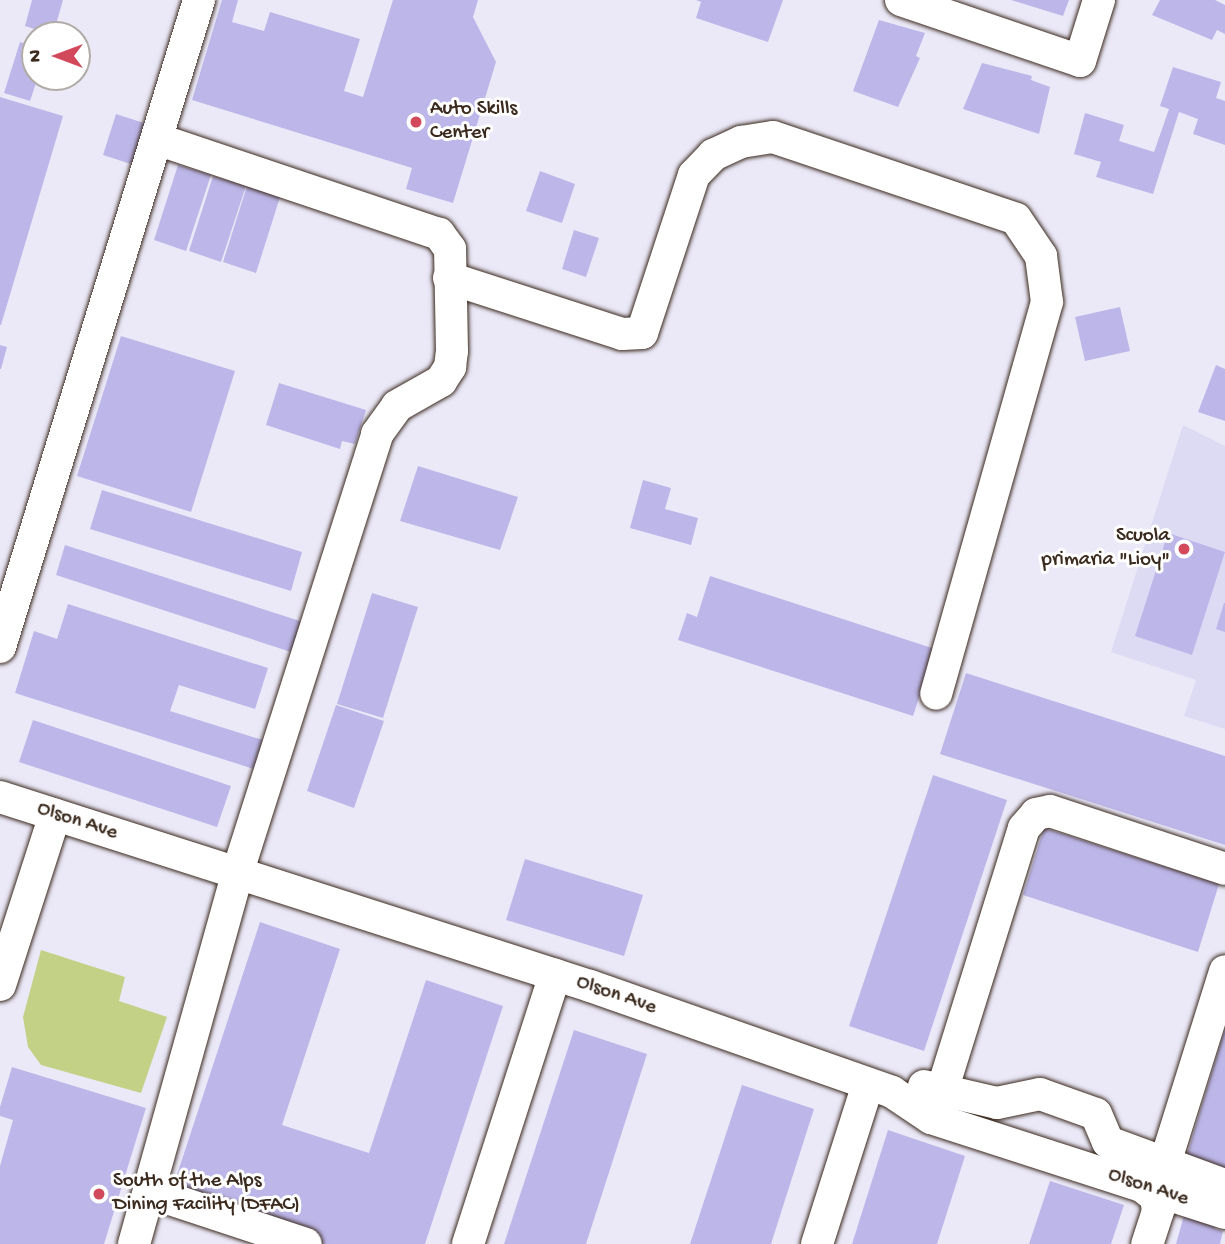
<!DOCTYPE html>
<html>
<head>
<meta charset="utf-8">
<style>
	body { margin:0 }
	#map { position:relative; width:1225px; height:1244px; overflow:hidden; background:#ebe9f8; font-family:"Gochi Hand",sans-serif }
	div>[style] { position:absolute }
	.built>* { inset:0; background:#dddaf4 }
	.green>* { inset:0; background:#c2d185 }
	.building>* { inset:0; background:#bdb7e9 }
	.roads { filter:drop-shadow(0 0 2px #3b2a1e) drop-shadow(0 0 2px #3b2a1e) }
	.minor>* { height:32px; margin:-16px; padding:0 16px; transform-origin:16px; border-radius:16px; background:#fff }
	.dots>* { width:19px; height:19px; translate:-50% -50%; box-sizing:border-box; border:4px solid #fff; border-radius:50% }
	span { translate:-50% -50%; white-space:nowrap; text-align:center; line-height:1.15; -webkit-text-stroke:6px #fff; paint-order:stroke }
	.poi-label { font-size:21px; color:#3b2a1e }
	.left { translate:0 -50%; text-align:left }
	.right { translate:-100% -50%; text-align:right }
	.street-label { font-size:21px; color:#3b2a1e }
	.north { position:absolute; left:21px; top:21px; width:70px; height:70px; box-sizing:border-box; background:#fff; border:2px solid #b1aaa5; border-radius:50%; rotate:270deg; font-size:19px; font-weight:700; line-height:28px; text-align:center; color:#3b2a1e }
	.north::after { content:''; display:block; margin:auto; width:24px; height:32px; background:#d1495b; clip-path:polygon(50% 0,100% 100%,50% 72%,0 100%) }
</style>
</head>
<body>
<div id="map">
	<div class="built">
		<div style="clip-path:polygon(1183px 425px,1225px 446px,1225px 729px,1184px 716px,1196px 680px,1111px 652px)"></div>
	</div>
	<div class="green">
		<div style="clip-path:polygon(41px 950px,125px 977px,119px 1001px,167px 1017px,141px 1093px,41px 1065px,28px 1047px,23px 1017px)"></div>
	</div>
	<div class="building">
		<div style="clip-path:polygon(32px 0,63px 0,53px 35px,25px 26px)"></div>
		<div style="clip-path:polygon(222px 0,238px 0,232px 22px,264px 31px,270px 12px,360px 39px,344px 91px,363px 97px,393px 0,478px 0,473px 17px,496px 62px,453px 203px,406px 189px,412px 168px,192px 100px)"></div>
		<div style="clip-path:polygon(696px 0,783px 0,768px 42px,696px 18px,701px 2px)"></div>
		<div style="clip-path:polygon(1011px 0,1069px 0,1063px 16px)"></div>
		<div style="clip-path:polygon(1160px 0,1215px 0,1225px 5px,1225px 34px,1217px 30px,1212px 40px,1152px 15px)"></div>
		<div style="clip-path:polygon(879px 20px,925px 33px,916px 56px,920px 58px,898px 107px,853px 91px)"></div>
		<div style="clip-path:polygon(20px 42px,35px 47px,38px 77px,30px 101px,4px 93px)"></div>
		<div style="clip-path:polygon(982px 63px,1032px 76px,1031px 80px,1050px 87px,1039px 134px,963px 109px)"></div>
		<div style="clip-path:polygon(1173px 67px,1221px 82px,1216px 98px,1225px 101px,1225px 145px,1193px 134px,1198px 119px,1179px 112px,1153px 194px,1096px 177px,1101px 162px,1074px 154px,1085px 113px,1124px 125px,1119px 141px,1154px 152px,1169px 109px,1160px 106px)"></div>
		<div style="clip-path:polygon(0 97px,63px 116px,1px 325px,0 325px)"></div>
		<div style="clip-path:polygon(116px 114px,147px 124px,134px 165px,103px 155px)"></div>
		<div style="clip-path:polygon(178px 165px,211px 175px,186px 251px,154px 240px)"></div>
		<div style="clip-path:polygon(540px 171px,575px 184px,562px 223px,526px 211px)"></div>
		<div style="clip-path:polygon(213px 176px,246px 186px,221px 262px,189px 251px)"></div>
		<div style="clip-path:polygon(247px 186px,280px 197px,256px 273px,223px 262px)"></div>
		<div style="clip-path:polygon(574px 230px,599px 238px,586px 277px,562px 269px)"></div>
		<div style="clip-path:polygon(1120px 307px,1130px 351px,1085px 361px,1075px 317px)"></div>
		<div style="clip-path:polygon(121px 336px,235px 371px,191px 512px,77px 476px)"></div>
		<div style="clip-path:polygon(0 345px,7px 347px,1px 369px,0 369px)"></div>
		<div style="clip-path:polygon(1216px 365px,1225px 369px,1225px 421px,1198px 412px)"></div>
		<div style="clip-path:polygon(279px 383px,366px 410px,355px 444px,342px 441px,340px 449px,266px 425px)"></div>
		<div style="clip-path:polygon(418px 466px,518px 497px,500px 550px,400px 521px)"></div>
		<div style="clip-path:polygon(643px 480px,671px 488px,665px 509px,698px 518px,691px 545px,630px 528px)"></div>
		<div style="clip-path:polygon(102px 490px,302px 552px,291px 591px,90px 529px)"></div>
		<div style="clip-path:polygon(1168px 533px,1225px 552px,1192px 655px,1135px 636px)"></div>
		<div style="clip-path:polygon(65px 545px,303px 622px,294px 653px,56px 575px)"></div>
		<div style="clip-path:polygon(710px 576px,935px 649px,913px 716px,678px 640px,687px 613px,697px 617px)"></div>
		<div style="clip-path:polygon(372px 593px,418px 607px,383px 718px,337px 704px)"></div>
		<div style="clip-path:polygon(1224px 603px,1225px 603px,1225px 632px,1216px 629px)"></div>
		<div style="clip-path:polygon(68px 604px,268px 668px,255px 709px,179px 685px,170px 711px,266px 741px,257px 770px,15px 693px,34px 631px,57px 639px)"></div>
		<div style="clip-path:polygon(966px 673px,1225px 756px,1225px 845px,940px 754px)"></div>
		<div style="clip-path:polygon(336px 705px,384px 721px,354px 808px,307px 791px)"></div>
		<div style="clip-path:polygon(33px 720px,231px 786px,217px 827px,19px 762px)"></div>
		<div style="clip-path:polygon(933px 775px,1007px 800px,924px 1051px,849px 1026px)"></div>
		<div style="clip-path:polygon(1044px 828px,1219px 884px,1198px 952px,1023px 895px)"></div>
		<div style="clip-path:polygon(525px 859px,643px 895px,624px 956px,506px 920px)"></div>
		<div style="clip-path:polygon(260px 922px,340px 949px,282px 1125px,369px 1153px,426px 980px,503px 1006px,425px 1244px,324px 1244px,171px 1193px)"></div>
		<div style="clip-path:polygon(1225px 1029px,1225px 1194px,1215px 1229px,1223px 1231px,1220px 1244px,1176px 1244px,1199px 1162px,1186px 1158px)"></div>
		<div style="clip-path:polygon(574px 1030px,647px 1054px,586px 1244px,504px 1244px)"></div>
		<div style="clip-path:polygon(12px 1067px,146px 1108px,104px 1244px,0 1244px,0 1166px,13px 1120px,0 1116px,0 1107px)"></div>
		<div style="clip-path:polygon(742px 1085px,814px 1109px,771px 1244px,690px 1244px)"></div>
		<div style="clip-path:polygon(888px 1130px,965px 1156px,937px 1244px,852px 1244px)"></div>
		<div style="clip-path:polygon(1050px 1181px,1124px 1205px,1111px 1244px,1029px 1244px)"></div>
	</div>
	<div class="roads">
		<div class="minor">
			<div style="left:901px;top:0;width:189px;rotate:18.8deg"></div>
			<div style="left:1080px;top:61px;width:64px;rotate:-72.7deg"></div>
			<div style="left:449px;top:278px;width:182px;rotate:17.9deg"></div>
			<div style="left:622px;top:334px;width:20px;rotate:-3deg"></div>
			<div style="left:642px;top:333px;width:166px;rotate:-71.8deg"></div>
			<div style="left:694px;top:175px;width:28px;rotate:-46deg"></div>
			<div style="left:713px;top:155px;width:31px;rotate:-25deg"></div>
			<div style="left:741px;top:142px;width:32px;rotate:-9deg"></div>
			<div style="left:773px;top:137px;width:256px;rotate:18.6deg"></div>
			<div style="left:1016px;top:219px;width:45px;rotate:56deg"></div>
			<div style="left:1041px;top:256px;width:46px;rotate:82.6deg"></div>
			<div style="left:1047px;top:302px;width:407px;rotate:105.8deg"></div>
			<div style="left:0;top:647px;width:677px;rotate:-72.9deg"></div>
			<div style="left:0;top:797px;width:620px;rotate:17.76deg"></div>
			<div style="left:590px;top:986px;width:320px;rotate:19.3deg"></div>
			<div style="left:892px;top:1092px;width:47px;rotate:33.7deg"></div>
			<div style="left:931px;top:1118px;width:309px;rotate:17.9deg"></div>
			<div style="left:0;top:985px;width:179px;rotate:-72.1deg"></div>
			<div style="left:924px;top:1086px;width:75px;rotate:13.1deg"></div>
			<div style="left:997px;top:1103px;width:44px;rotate:-11.8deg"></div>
			<div style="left:1040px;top:1094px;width:59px;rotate:19.7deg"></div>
			<div style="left:1096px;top:1114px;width:30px;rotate:67deg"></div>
			<div style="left:1108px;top:1142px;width:125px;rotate:20.2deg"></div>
			<div style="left:942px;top:1091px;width:275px;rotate:-72.7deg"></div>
			<div style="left:1024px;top:828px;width:18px;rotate:-49deg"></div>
			<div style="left:1036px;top:814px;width:14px;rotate:-12deg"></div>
			<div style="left:1050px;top:811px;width:184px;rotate:18.3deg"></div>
			<div style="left:1165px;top:1163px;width:201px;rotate:-72.6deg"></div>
			<div style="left:1143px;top:1187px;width:16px;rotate:38deg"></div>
			<div style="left:1156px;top:1197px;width:14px;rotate:82deg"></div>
			<div style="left:1158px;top:1211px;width:35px;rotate:108deg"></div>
			<div style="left:149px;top:1192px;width:165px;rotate:18.3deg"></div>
			<div style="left:134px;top:1244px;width:384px;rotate:-74.4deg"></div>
			<div style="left:237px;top:874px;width:462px;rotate:-72.3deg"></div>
			<div style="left:377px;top:434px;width:34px;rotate:-54deg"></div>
			<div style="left:397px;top:406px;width:51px;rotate:-29.6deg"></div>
			<div style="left:441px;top:381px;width:17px;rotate:-57deg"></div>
			<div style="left:450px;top:367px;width:16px;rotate:-83deg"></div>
			<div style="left:452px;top:351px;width:102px;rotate:-91.1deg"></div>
			<div style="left:450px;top:249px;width:19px;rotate:-126deg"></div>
			<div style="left:439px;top:234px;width:298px;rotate:-161.4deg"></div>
			<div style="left:468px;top:1244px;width:283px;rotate:-72.1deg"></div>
			<div style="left:817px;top:1244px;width:168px;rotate:-72.3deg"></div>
		</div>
	</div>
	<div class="dots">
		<div style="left:416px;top:122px;background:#d1495b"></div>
		<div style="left:1184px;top:549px;background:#d1495b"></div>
		<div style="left:99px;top:1194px;background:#d1495b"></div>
	</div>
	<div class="poi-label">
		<span class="left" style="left:430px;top:122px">Auto Skills<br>Center</span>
		<span class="right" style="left:1170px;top:549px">Scuola<br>primaria "Lioy"</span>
		<span class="left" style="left:113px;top:1194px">South of the Alps<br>Dining Facility (DFAC)</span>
	</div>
	<div class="street-label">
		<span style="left:77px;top:822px;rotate:18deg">Olson Ave</span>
		<span style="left:616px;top:996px;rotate:19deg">Olson Ave</span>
		<span style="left:1148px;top:1188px;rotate:18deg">Olson Ave</span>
	</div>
	<div class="north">N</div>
</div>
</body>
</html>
